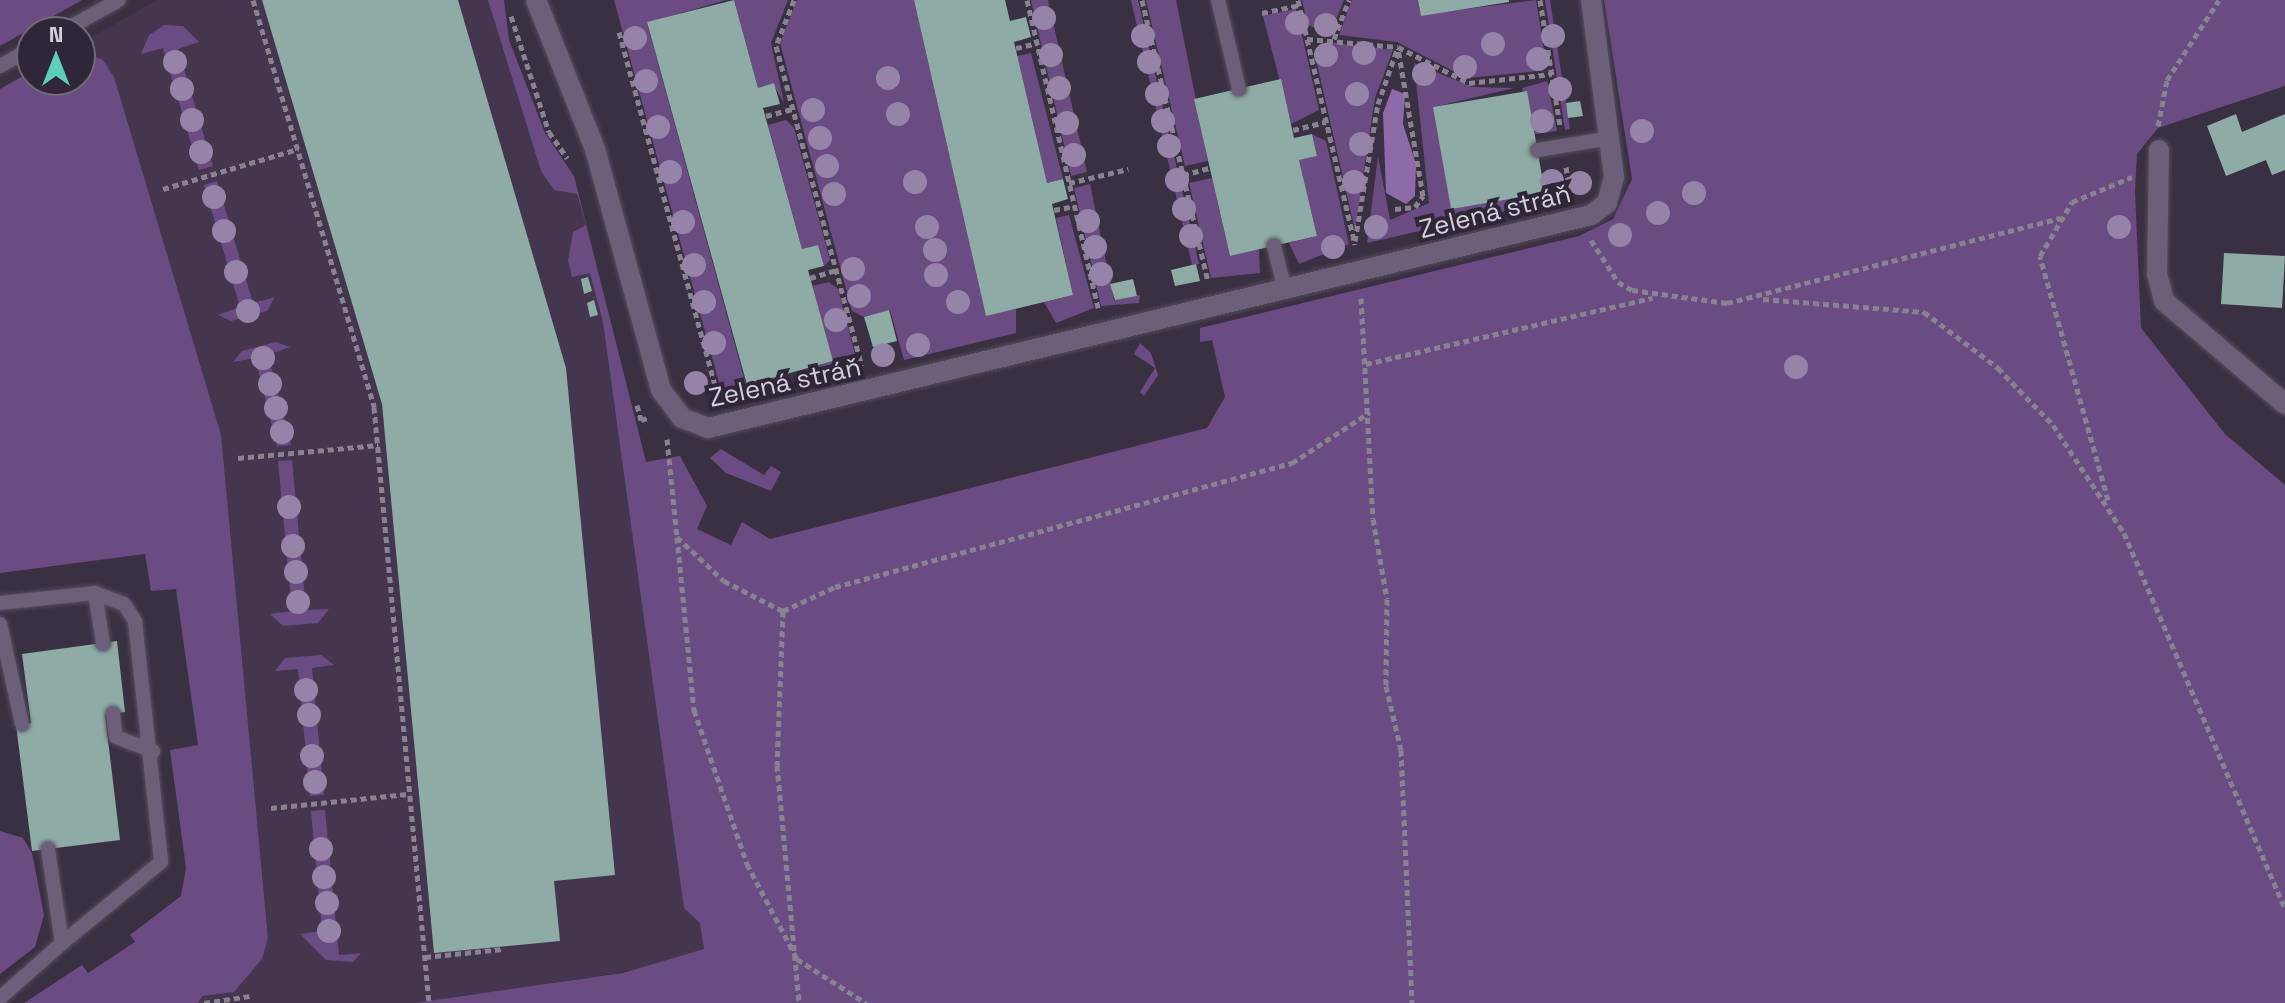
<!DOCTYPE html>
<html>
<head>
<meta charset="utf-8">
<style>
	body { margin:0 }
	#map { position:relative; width:2285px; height:1003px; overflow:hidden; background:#393042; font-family:"Space Grotesk",sans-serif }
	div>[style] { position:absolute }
	.built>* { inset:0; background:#43364e }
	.green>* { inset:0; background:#6a4c83 }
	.water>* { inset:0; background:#8c6ba8 }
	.building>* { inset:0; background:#8eaca5 }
	.path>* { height:5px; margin-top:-2.5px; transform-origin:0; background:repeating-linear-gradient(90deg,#898291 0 6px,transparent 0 10px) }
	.roads { filter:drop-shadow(0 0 2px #554d5e) drop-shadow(0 0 2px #554d5e) }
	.service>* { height:14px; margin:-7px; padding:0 7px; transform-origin:7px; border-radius:7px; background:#6c5f79 }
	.minor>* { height:20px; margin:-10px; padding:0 10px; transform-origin:10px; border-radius:10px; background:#6c5f79 }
	.trees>* { width:24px; height:24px; margin:-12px; border-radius:50%; background:#9683a8 }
	span { translate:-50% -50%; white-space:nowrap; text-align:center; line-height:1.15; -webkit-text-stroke:8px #2f2638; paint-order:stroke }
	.street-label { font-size:26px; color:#d5cfdb }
	.north { position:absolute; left:16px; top:16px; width:80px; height:80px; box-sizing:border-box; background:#2f2638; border:2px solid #716a79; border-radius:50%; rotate:0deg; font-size:22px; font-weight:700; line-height:32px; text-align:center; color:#d5cfdb }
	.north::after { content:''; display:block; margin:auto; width:28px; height:36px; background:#5cceba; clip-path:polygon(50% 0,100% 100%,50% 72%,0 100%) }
</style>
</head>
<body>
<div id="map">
	<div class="built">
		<div style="clip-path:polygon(157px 0,504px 0,509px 40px,545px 133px,574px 176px,649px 473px,704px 949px,668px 964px,440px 1003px,117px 1003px,268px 935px,230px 538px,0 573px,0 89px,32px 71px,32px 80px,80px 80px,80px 44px)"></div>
	</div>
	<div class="green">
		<div style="clip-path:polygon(0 0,82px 0,0 46px)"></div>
		<div style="clip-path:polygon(488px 0,504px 0,509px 40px,545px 133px,574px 176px,646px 462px,680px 456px,707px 506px,697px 529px,731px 545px,742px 522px,770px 539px,1207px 428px,1225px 397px,1212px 340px,1200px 342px,1200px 328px,1579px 236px,1613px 219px,1632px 179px,1604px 0,2285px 0,2285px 86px,2158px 128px,2137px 154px,2135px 191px,2141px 328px,2225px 434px,2285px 485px,2285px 1003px,415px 1003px,623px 973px,704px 949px,700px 923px,684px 908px,603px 322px,590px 273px,572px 277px,568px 261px,573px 232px,586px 225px,577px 194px,554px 190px,541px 171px)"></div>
		<div style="clip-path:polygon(614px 0,726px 0,647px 23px,746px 385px,775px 377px,775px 392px,732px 403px,723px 397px)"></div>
		<div style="clip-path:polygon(734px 0,788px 0,771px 43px,784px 103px,773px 84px,758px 88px)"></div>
		<div style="clip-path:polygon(797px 0,914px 0,986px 315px,1016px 309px,1016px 333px,904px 360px,890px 310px,864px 317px,852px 311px,780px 43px)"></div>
		<div style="clip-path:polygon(1031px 0,1048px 0,1087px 172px,1071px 176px)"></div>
		<div style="clip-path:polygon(1131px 0,1138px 0,1199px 264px,1192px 265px)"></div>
		<div style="clip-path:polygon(1146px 0,1176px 0,1208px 161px,1185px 166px)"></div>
		<div style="clip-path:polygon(1302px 0,1344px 0,1330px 34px,1308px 25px)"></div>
		<div style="clip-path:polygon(1352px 0,1418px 0,1421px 15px,1536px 0,1546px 63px,1538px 71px,1467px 78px,1397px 42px,1339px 35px)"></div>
		<div style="clip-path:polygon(1545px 0,1550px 0,1570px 129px,1565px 130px)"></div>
		<div style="clip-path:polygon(1296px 9px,1319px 110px,1291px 124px,1263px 16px)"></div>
		<div style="clip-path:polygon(164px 25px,183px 26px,199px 42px,178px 49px,213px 166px,199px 170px,163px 48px,141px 54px,149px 35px)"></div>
		<div style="clip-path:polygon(1326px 42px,1393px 50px,1375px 98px,1355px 230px,1315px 55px)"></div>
		<div style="clip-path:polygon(80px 51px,103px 60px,114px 77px,221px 435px,268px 938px,262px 959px,234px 992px,202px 996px,198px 1003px,24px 1003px,82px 965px,88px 973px,135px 942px,130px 935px,181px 896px,186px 868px,170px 750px,198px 745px,176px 589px,151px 591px,145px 554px,0 573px,0 89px,32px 71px,32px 80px,80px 80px)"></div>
		<div style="clip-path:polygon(1031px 53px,1063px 179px,1047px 183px,1017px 56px)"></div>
		<div style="clip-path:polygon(1414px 63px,1472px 87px,1514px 88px,1434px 107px,1451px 208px,1545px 193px,1547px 202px,1367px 243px,1378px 156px,1390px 220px,1429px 203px)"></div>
		<div style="clip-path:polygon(1547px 81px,1557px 131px,1535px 134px,1522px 88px)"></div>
		<div style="clip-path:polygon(786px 120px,794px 128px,830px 260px,824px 266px,818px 245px,802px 249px,768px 125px)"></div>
		<div style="clip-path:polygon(1312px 134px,1326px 141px,1349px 244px,1299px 264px,1289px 243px,1317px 236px,1299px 160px,1317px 156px)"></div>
		<div style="clip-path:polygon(1212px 178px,1230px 256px,1259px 249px,1260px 273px,1211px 278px,1189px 183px)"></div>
		<div style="clip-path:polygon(217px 181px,253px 303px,275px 297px,267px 311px,231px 321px,218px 315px,240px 307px,204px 185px)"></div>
		<div style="clip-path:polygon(1090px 184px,1114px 300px,1140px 295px,1139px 303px,1101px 306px,1074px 188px)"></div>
		<div style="clip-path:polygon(1069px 215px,1094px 308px,1056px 323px,1044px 302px,1073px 295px,1056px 218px)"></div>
		<div style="clip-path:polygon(829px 282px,838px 289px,858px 366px,814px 382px,804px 370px,833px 361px,812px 286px)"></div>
		<div style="clip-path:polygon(276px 342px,290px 347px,268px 355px,291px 445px,277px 446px,255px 358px,233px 362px,242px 351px)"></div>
		<div style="clip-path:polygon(1140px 343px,1151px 353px,1158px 375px,1144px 396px,1140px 392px,1155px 368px,1134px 354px)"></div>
		<div style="clip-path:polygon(721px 449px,764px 475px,771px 466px,781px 472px,771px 491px,726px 473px,710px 458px)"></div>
		<div style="clip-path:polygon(292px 460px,306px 610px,329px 609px,318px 623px,283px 626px,270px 614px,292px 611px,278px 461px)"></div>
		<div style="clip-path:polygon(321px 655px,334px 665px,312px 668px,324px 795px,310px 796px,298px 669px,275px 671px,285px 658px)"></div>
		<div style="clip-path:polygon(325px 810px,339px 955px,361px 953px,353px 962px,326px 960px,300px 934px,322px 931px,311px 811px)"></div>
		<div style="clip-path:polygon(0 831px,23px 838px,32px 853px,44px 915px,35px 947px,0 974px)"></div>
	</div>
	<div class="water">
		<div style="clip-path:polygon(1392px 89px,1405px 94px,1403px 124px,1416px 164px,1415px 196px,1406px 204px,1386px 193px,1383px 113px)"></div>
	</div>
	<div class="building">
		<div style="clip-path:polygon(262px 0,458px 0,566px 368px,615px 875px,554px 881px,560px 941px,434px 953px,382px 404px)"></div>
		<div style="clip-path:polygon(734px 0,758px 88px,774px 83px,780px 104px,763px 108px,802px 249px,818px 245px,824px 266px,808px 270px,833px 361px,747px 385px,647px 22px)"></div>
		<div style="clip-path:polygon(914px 0,1005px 0,1010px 21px,1026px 17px,1031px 37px,1014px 42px,1047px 183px,1063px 179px,1068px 199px,1052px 204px,1073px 295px,986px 316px)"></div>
		<div style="clip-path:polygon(1418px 0,1509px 0,1509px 2px,1421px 16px)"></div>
		<div style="clip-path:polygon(1281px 79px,1294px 138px,1312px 134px,1317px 156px,1299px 160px,1317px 236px,1230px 256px,1194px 99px)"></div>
		<div style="clip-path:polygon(1527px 91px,1545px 193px,1451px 209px,1433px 107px)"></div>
		<div style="clip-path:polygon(1580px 101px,1583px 116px,1568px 118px,1566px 103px)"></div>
		<div style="clip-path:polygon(2236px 114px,2242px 132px,2285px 114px,2285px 170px,2272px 175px,2266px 160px,2226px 176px,2207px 126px)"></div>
		<div style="clip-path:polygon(2224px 253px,2285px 256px,2282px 308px,2221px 304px)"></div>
		<div style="clip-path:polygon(1196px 264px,1200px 281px,1175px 286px,1171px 270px)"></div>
		<div style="clip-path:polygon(588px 277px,592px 291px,584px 294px,581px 279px)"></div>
		<div style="clip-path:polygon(1133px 279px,1137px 296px,1115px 300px,1110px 284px)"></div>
		<div style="clip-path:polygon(594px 300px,598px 315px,590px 317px,587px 303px)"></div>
		<div style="clip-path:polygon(889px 310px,897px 341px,873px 347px,864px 317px)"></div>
		<div style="clip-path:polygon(117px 641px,125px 712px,105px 715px,120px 840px,32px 851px,16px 725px,31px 723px,22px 654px)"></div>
	</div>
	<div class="path">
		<div style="left:253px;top:0;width:425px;rotate:73.4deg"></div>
		<div style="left:374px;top:407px;width:599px;rotate:84.73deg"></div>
		<div style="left:794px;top:0;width:49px;rotate:111.4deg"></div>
		<div style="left:776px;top:46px;width:331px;rotate:75deg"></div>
		<div style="left:1027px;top:0;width:316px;rotate:77deg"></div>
		<div style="left:1142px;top:0;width:289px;rotate:76.8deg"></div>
		<div style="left:1298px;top:0;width:251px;rotate:76.9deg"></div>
		<div style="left:1540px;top:0;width:128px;rotate:81deg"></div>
		<div style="left:1262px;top:13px;width:38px;rotate:-12deg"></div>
		<div style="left:511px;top:16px;width:122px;rotate:71.9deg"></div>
		<div style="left:549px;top:132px;width:32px;rotate:55deg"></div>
		<div style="left:619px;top:32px;width:382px;rotate:74.8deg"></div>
		<div style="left:1307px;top:39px;width:91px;rotate:5deg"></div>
		<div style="left:1398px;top:47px;width:80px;rotate:26.9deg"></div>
		<div style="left:1469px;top:83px;width:83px;rotate:-6.2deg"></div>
		<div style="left:1334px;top:39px;width:42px;rotate:-69deg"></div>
		<div style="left:1016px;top:48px;width:22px;rotate:-13deg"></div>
		<div style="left:766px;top:116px;width:28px;rotate:-15deg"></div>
		<div style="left:2158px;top:126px;width:47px;rotate:-78.9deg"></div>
		<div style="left:2167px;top:80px;width:95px;rotate:-57deg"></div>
		<div style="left:1293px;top:130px;width:34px;rotate:-14deg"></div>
		<div style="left:1566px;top:167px;width:26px;rotate:81deg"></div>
		<div style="left:1183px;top:175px;width:28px;rotate:-15deg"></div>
		<div style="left:1069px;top:183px;width:61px;rotate:-13.3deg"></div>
		<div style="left:163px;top:189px;width:141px;rotate:-16.5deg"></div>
		<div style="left:1395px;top:209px;width:20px;rotate:-6deg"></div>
		<div style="left:1415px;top:207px;width:14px;rotate:-54deg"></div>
		<div style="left:1423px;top:196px;width:150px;rotate:-99.6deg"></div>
		<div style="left:1054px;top:210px;width:20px;rotate:-11deg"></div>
		<div style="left:1591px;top:240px;width:50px;rotate:57.3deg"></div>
		<div style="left:1618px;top:282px;width:16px;rotate:30deg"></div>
		<div style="left:1632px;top:290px;width:96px;rotate:7.8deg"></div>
		<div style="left:1727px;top:303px;width:344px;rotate:-14.3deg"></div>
		<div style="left:1355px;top:241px;width:139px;rotate:-80.5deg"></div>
		<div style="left:1378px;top:104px;width:60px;rotate:-70.7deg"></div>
		<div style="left:810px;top:278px;width:27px;rotate:-17deg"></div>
		<div style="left:1361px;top:298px;width:221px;rotate:86.9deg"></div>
		<div style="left:1373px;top:519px;width:81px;rotate:80.1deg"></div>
		<div style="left:1387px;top:599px;width:87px;rotate:90.7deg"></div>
		<div style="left:1386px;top:686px;width:66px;rotate:76.8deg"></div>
		<div style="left:1401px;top:750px;width:253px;rotate:87.5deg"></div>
		<div style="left:1763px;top:299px;width:162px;rotate:4.6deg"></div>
		<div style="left:1924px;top:312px;width:93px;rotate:37.1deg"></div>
		<div style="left:1998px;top:368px;width:79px;rotate:46deg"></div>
		<div style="left:2053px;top:425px;width:129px;rotate:56.7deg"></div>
		<div style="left:2124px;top:533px;width:408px;rotate:66.8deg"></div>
		<div style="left:1366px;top:364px;width:294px;rotate:-13deg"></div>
		<div style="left:637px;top:405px;width:16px;rotate:75deg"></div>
		<div style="left:641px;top:420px;width:10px;rotate:-17deg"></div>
		<div style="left:667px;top:439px;width:99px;rotate:84.2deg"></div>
		<div style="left:677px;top:537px;width:64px;rotate:43.1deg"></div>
		<div style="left:724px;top:581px;width:66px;rotate:27deg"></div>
		<div style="left:783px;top:611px;width:154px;rotate:92.2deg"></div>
		<div style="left:777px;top:765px;width:239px;rotate:84.7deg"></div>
		<div style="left:238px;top:458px;width:141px;rotate:-5.3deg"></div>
		<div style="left:2108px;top:500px;width:253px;rotate:-105.6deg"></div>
		<div style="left:2040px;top:256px;width:63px;rotate:-59.3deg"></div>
		<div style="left:2072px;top:202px;width:65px;rotate:-22.6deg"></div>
		<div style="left:677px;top:537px;width:174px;rotate:84.4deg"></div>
		<div style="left:694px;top:710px;width:163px;rotate:71deg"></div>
		<div style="left:747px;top:864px;width:107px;rotate:62.2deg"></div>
		<div style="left:797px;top:959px;width:82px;rotate:32.5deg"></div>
		<div style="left:783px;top:611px;width:57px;rotate:-24.8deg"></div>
		<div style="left:835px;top:587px;width:474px;rotate:-15.2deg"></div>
		<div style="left:1292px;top:463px;width:93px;rotate:-33.2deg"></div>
		<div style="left:271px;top:808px;width:140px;rotate:-5.8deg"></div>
		<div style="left:425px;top:957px;width:78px;rotate:-5.9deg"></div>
		<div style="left:204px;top:1003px;width:47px;rotate:-8.7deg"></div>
	</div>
	<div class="roads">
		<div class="service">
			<div style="left:1218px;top:0;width:91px;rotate:76.7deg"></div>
			<div style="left:61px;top:32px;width:66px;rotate:-28.9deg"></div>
			<div style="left:0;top:66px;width:37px;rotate:-29deg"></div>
			<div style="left:1538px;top:150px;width:74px;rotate:-9.3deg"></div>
			<div style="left:1274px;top:246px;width:45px;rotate:76deg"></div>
			<div style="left:95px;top:593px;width:51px;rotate:80.9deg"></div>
			<div style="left:0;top:603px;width:96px;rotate:-6deg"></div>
			<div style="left:95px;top:593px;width:31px;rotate:21deg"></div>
			<div style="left:124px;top:604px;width:20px;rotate:57deg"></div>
			<div style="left:135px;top:621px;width:242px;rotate:83.8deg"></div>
			<div style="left:161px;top:862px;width:128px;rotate:140.7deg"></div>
			<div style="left:0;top:624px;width:102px;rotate:77.6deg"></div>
			<div style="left:113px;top:714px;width:23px;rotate:83deg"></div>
			<div style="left:116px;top:737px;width:40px;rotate:21deg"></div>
			<div style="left:0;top:998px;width:83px;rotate:-41.6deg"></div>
			<div style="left:62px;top:943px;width:95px;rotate:-98.5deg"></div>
		</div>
		<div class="minor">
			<div style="left:536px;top:0;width:160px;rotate:68.4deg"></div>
			<div style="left:595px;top:149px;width:250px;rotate:74.7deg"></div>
			<div style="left:661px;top:390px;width:35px;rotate:53deg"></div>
			<div style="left:682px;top:418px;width:28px;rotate:21deg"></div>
			<div style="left:708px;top:428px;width:908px;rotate:-13.56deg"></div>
			<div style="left:1591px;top:215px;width:20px;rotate:-37deg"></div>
			<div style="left:1607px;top:203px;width:27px;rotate:-75deg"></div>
			<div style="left:1614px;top:177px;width:178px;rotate:-97.4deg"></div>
			<div style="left:2159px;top:150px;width:124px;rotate:90.9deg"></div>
			<div style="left:2157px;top:274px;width:28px;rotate:75deg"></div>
			<div style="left:2164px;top:301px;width:159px;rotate:40.4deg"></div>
		</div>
	</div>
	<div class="trees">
		<div style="left:1044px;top:18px"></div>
		<div style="left:1297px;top:23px"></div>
		<div style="left:1326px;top:25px"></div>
		<div style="left:1143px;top:36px"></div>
		<div style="left:1553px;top:36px"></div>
		<div style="left:635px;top:38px"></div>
		<div style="left:1493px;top:44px"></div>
		<div style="left:1364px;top:53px"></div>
		<div style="left:1051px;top:55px"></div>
		<div style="left:1326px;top:55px"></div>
		<div style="left:1538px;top:59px"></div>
		<div style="left:175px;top:62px"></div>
		<div style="left:1149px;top:62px"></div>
		<div style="left:1465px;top:67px"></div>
		<div style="left:1424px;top:74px"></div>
		<div style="left:888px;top:78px"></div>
		<div style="left:646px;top:81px"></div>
		<div style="left:1059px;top:88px"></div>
		<div style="left:182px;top:89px"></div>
		<div style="left:1560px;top:89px"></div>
		<div style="left:1157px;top:94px"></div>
		<div style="left:1357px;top:94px"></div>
		<div style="left:813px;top:110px"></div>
		<div style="left:898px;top:114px"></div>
		<div style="left:192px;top:120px"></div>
		<div style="left:1163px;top:121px"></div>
		<div style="left:1542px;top:121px"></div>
		<div style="left:1067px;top:123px"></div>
		<div style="left:658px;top:127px"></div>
		<div style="left:1642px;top:131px"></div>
		<div style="left:820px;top:138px"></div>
		<div style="left:1361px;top:144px"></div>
		<div style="left:1169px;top:146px"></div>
		<div style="left:201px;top:152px"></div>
		<div style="left:1074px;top:155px"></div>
		<div style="left:827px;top:166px"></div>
		<div style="left:670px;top:172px"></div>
		<div style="left:1177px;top:180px"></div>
		<div style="left:1552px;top:181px"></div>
		<div style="left:915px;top:182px"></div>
		<div style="left:1354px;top:182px"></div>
		<div style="left:1580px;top:183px"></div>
		<div style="left:1694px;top:193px"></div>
		<div style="left:834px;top:194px"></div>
		<div style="left:214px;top:197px"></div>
		<div style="left:1184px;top:209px"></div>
		<div style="left:1658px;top:213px"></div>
		<div style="left:1088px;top:221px"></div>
		<div style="left:683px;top:222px"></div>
		<div style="left:927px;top:227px"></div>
		<div style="left:1376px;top:227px"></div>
		<div style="left:2119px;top:227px"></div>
		<div style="left:224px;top:231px"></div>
		<div style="left:1620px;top:235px"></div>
		<div style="left:1191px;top:236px"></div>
		<div style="left:1095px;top:247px"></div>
		<div style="left:1333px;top:247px"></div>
		<div style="left:935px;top:250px"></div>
		<div style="left:694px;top:265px"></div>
		<div style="left:853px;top:269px"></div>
		<div style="left:236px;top:272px"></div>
		<div style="left:1101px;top:274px"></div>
		<div style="left:936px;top:275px"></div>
		<div style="left:859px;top:296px"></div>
		<div style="left:704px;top:302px"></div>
		<div style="left:958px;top:302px"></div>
		<div style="left:248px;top:311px"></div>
		<div style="left:836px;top:320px"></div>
		<div style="left:714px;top:343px"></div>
		<div style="left:918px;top:345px"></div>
		<div style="left:883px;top:355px"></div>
		<div style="left:263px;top:358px"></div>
		<div style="left:1796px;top:367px"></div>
		<div style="left:696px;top:383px"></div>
		<div style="left:270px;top:384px"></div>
		<div style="left:276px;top:408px"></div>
		<div style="left:282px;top:432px"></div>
		<div style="left:289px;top:507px"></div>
		<div style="left:293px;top:546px"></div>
		<div style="left:296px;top:572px"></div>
		<div style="left:298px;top:602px"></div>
		<div style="left:306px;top:690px"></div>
		<div style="left:309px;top:715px"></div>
		<div style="left:312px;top:756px"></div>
		<div style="left:315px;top:782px"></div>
		<div style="left:321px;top:849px"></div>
		<div style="left:324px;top:877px"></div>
		<div style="left:327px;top:903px"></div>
		<div style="left:329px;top:931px"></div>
	</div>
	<div class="street-label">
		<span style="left:1495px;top:212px;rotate:-14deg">Zelená stráň</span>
		<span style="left:785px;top:383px;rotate:-12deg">Zelená stráň</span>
	</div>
	<div class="north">N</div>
</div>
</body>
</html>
